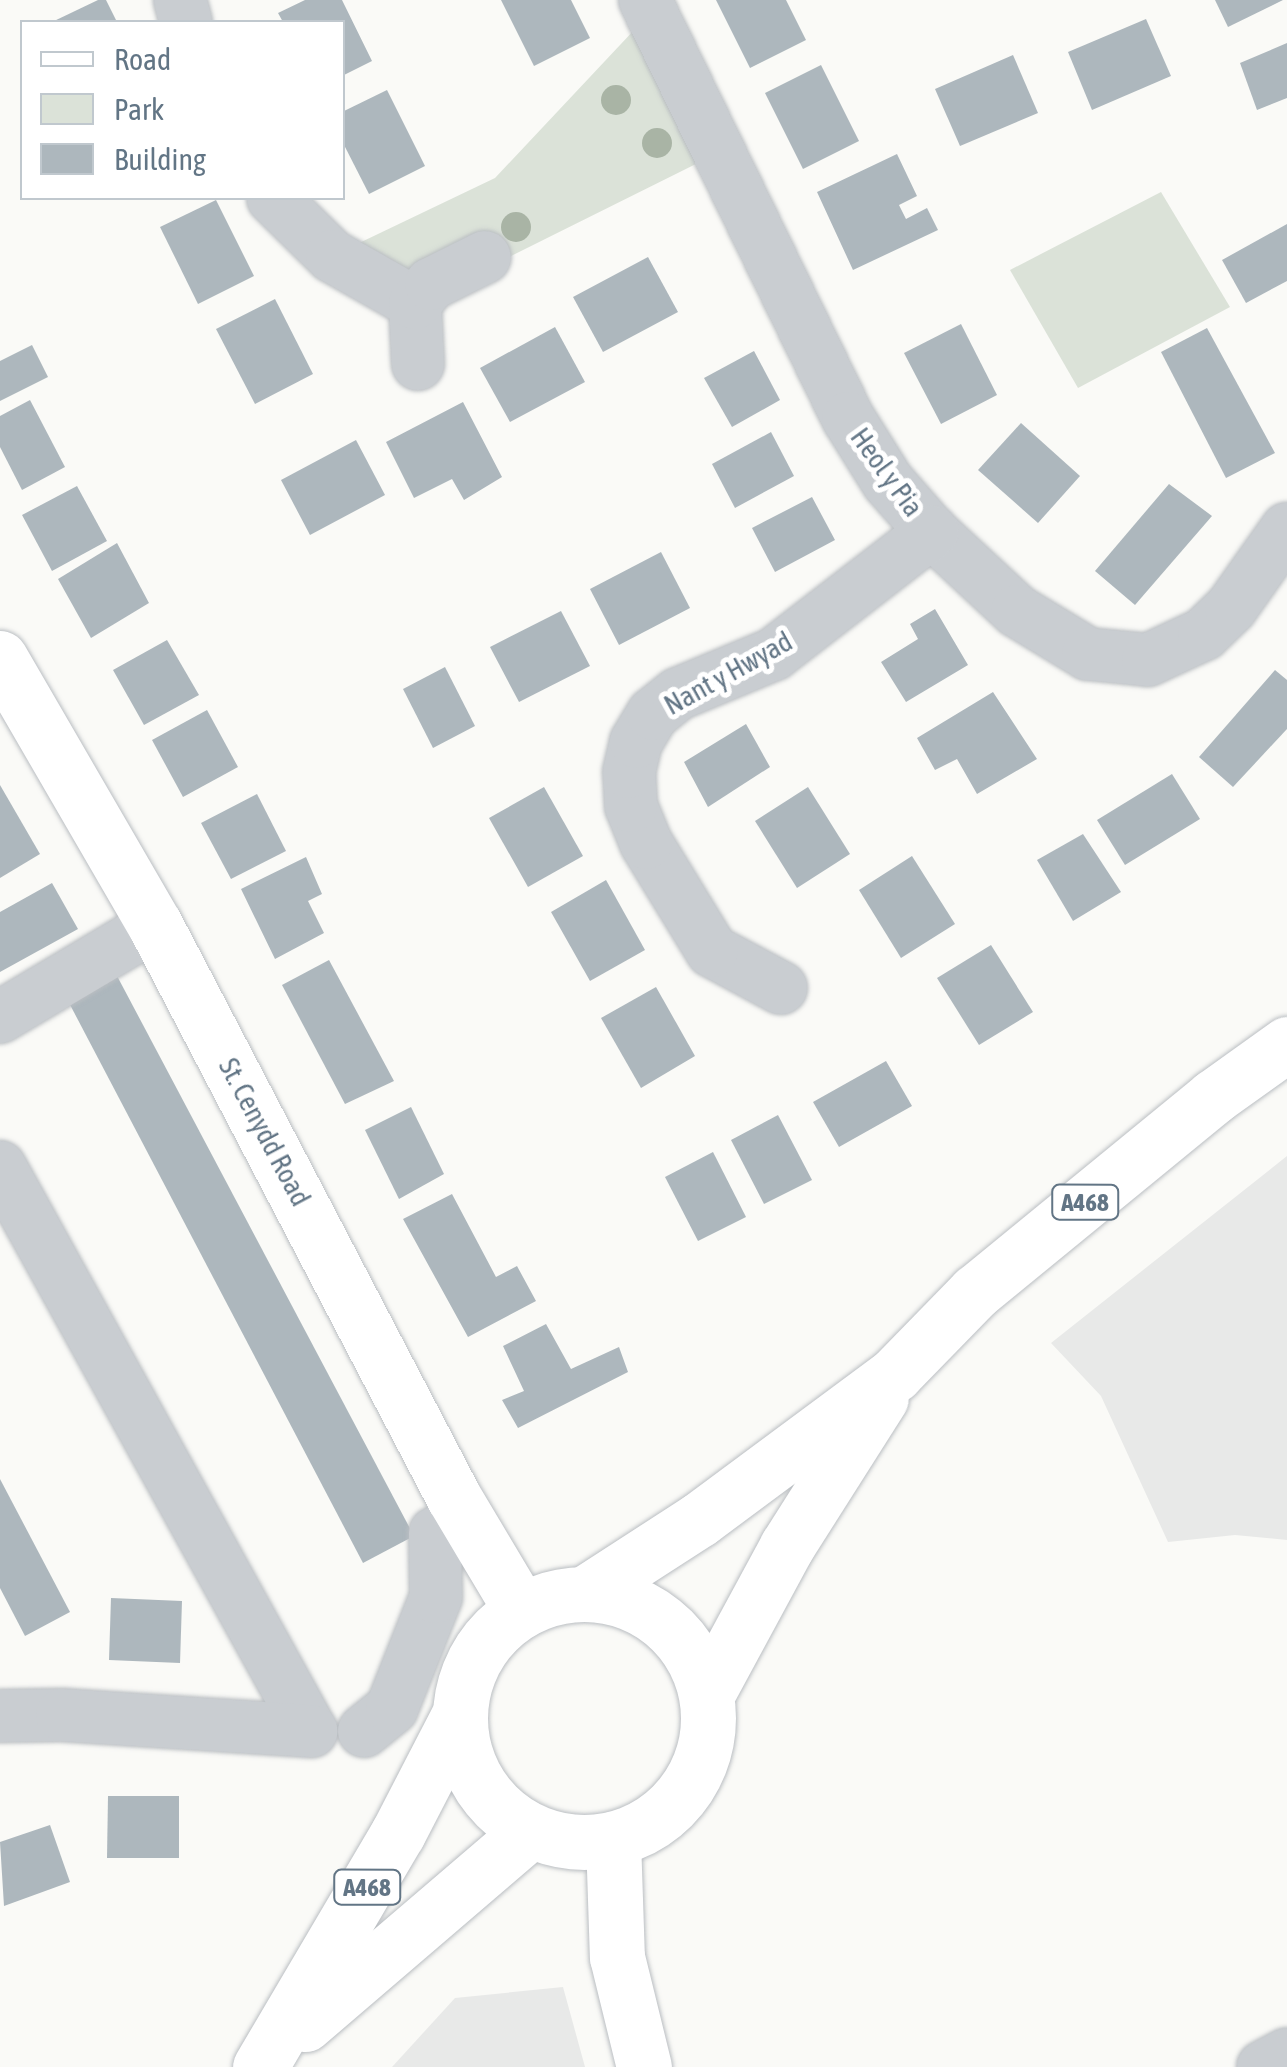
<!DOCTYPE html>
<html>
<head>
<meta charset="utf-8">
<style>
	body { margin:0 }
	#map { position:relative; width:1287px; height:2067px; overflow:hidden; background:#fafaf7; font-family:"Asap Condensed",sans-serif }
	div>[style] { position:absolute }
	.built>* { inset:0; background:#e8e9e8 }
	.green>* { inset:0; background:#dbe2d8 }
	.building>* { inset:0; background:#adb7bd }
	.roads { filter:drop-shadow(0 0 2px #babec2) drop-shadow(0 0 2px #babec2) }
	.minor>* { height:52px; margin:-26px; padding:0 26px; transform-origin:26px; border-radius:26px; background:#c9cdd1 }
	.major>* { height:55px; margin:-27.5px; padding:0 27.5px; transform-origin:27.5px; border-radius:27.5px; background:#fff }
	.major>.ring { margin:-27.5px; padding:0; box-sizing:content-box; background:none; border:55px solid #fff; border-radius:50% }
	.trees>* { width:30px; height:30px; margin:-15px; border-radius:50%; background:#a9b4a5 }
	span { translate:-50% -50%; white-space:nowrap; text-align:center; line-height:1.15; -webkit-text-stroke:10px #fff; paint-order:stroke }
	.shield-label span { padding:2px 8px; background:#fff; border:2px solid; border-radius:8px; -webkit-text-stroke-width:0 }
	.shield-label { font-size:25px; color:#627585; font-weight:700 }
	.street-label { font-size:28px; color:#627585 }
	.legend { position:absolute; left:20px; top:20px; width:325px; height:180px; box-sizing:border-box; background:#fff; border:2px solid #c0c8ce; margin:0; padding:12px 18px; list-style:none; font-size:30px; color:#627585 }
	.legend li { display:flex; align-items:center; gap:20px; height:50px }
	.legend b { width:50px; border:2px solid #c0c8ce }
</style>
</head>
<body>
<div id="map">
	<div class="built">
		<div style="clip-path:polygon(1287px 1156px,1287px 1540px,1235px 1535px,1168px 1542px,1101px 1396px,1051px 1343px)"></div>
		<div style="clip-path:polygon(563px 1987px,585px 2067px,392px 2067px,455px 1998px)"></div>
	</div>
	<div class="green">
		<div style="clip-path:polygon(651px 12px,716px 154px,507px 258px,432px 284px,332px 256px,495px 178px)"></div>
		<div style="clip-path:polygon(1161px 192px,1230px 307px,1078px 388px,1010px 270px)"></div>
	</div>
	<div class="building">
		<div style="clip-path:polygon(98px 0,106px 0,117px 22px,52px 22px)"></div>
		<div style="clip-path:polygon(305px 0,342px 0,372px 61px,342px 76px,342px 22px,283px 22px,278px 13px)"></div>
		<div style="clip-path:polygon(501px 0,571px 0,590px 38px,534px 66px)"></div>
		<div style="clip-path:polygon(716px 0,786px 0,806px 40px,750px 68px)"></div>
		<div style="clip-path:polygon(1215px 0,1283px 0,1228px 27px)"></div>
		<div style="clip-path:polygon(1146px 19px,1171px 76px,1092px 110px,1068px 52px)"></div>
		<div style="clip-path:polygon(1287px 43px,1287px 98px,1257px 110px,1240px 63px)"></div>
		<div style="clip-path:polygon(1013px 55px,1038px 113px,960px 146px,935px 89px)"></div>
		<div style="clip-path:polygon(821px 65px,859px 141px,803px 169px,765px 93px)"></div>
		<div style="clip-path:polygon(387px 90px,425px 166px,369px 194px,342px 141px,342px 112px)"></div>
		<div style="clip-path:polygon(897px 154px,917px 196px,899px 205px,906px 219px,927px 208px,938px 230px,853px 270px,817px 192px)"></div>
		<div style="clip-path:polygon(216px 200px,254px 276px,198px 304px,160px 227px)"></div>
		<div style="clip-path:polygon(1287px 224px,1287px 281px,1246px 303px,1222px 260px)"></div>
		<div style="clip-path:polygon(648px 257px,678px 312px,603px 352px,573px 297px)"></div>
		<div style="clip-path:polygon(275px 299px,313px 374px,255px 404px,216px 329px)"></div>
		<div style="clip-path:polygon(961px 324px,997px 395px,941px 424px,904px 353px)"></div>
		<div style="clip-path:polygon(555px 327px,585px 382px,510px 422px,480px 368px)"></div>
		<div style="clip-path:polygon(1207px 328px,1275px 453px,1226px 478px,1161px 352px)"></div>
		<div style="clip-path:polygon(32px 345px,48px 377px,0 401px,0 361px)"></div>
		<div style="clip-path:polygon(754px 351px,780px 400px,732px 427px,704px 378px)"></div>
		<div style="clip-path:polygon(30px 400px,65px 467px,22px 490px,0 447px,0 416px)"></div>
		<div style="clip-path:polygon(463px 402px,502px 477px,464px 500px,452px 479px,414px 498px,386px 442px)"></div>
		<div style="clip-path:polygon(1021px 423px,1080px 476px,1038px 523px,978px 470px)"></div>
		<div style="clip-path:polygon(771px 432px,794px 476px,735px 508px,712px 464px)"></div>
		<div style="clip-path:polygon(356px 440px,385px 495px,310px 535px,281px 480px)"></div>
		<div style="clip-path:polygon(1169px 484px,1212px 516px,1135px 605px,1095px 571px)"></div>
		<div style="clip-path:polygon(77px 486px,107px 541px,52px 571px,22px 515px)"></div>
		<div style="clip-path:polygon(812px 497px,835px 540px,775px 572px,752px 528px)"></div>
		<div style="clip-path:polygon(117px 543px,149px 603px,91px 638px,58px 579px)"></div>
		<div style="clip-path:polygon(661px 552px,690px 608px,619px 645px,590px 589px)"></div>
		<div style="clip-path:polygon(935px 609px,968px 665px,906px 702px,881px 662px,918px 639px,910px 624px)"></div>
		<div style="clip-path:polygon(561px 611px,590px 666px,519px 702px,490px 647px)"></div>
		<div style="clip-path:polygon(167px 640px,199px 695px,144px 725px,113px 670px)"></div>
		<div style="clip-path:polygon(445px 667px,475px 726px,433px 748px,403px 689px)"></div>
		<div style="clip-path:polygon(1275px 670px,1287px 680px,1287px 729px,1233px 787px,1199px 757px)"></div>
		<div style="clip-path:polygon(993px 692px,1037px 759px,977px 794px,957px 759px,935px 770px,917px 738px)"></div>
		<div style="clip-path:polygon(207px 710px,238px 767px,183px 797px,152px 740px)"></div>
		<div style="clip-path:polygon(746px 724px,770px 767px,708px 807px,684px 762px)"></div>
		<div style="clip-path:polygon(1172px 774px,1200px 819px,1125px 865px,1097px 820px)"></div>
		<div style="clip-path:polygon(0 785px,40px 854px,0 878px)"></div>
		<div style="clip-path:polygon(544px 787px,583px 856px,528px 887px,489px 818px)"></div>
		<div style="clip-path:polygon(808px 787px,850px 854px,797px 888px,755px 821px)"></div>
		<div style="clip-path:polygon(257px 794px,286px 851px,231px 879px,201px 823px)"></div>
		<div style="clip-path:polygon(1083px 834px,1121px 892px,1073px 921px,1037px 860px)"></div>
		<div style="clip-path:polygon(912px 856px,955px 924px,901px 958px,859px 890px)"></div>
		<div style="clip-path:polygon(306px 857px,322px 894px,308px 901px,324px 933px,275px 959px,241px 889px)"></div>
		<div style="clip-path:polygon(606px 880px,645px 950px,590px 981px,551px 912px)"></div>
		<div style="clip-path:polygon(52px 883px,78px 929px,0 972px,0 912px)"></div>
		<div style="clip-path:polygon(991px 945px,1033px 1012px,979px 1045px,937px 978px)"></div>
		<div style="clip-path:polygon(329px 960px,394px 1081px,345px 1104px,282px 985px)"></div>
		<div style="clip-path:polygon(116px 974px,414px 1536px,363px 1563px,67px 999px)"></div>
		<div style="clip-path:polygon(656px 987px,695px 1056px,641px 1088px,601px 1018px)"></div>
		<div style="clip-path:polygon(886px 1061px,912px 1106px,839px 1147px,813px 1102px)"></div>
		<div style="clip-path:polygon(411px 1107px,444px 1174px,399px 1199px,365px 1130px)"></div>
		<div style="clip-path:polygon(778px 1115px,812px 1180px,764px 1204px,731px 1140px)"></div>
		<div style="clip-path:polygon(713px 1152px,746px 1217px,698px 1241px,665px 1177px)"></div>
		<div style="clip-path:polygon(452px 1194px,496px 1277px,517px 1266px,536px 1301px,468px 1337px,403px 1219px)"></div>
		<div style="clip-path:polygon(546px 1324px,571px 1369px,619px 1347px,628px 1372px,518px 1428px,502px 1400px,524px 1391px,503px 1346px)"></div>
		<div style="clip-path:polygon(0 1479px,70px 1612px,25px 1636px,0 1588px)"></div>
		<div style="clip-path:polygon(111px 1598px,182px 1601px,180px 1663px,109px 1660px)"></div>
		<div style="clip-path:polygon(108px 1796px,179px 1796px,179px 1858px,107px 1858px)"></div>
		<div style="clip-path:polygon(50px 1825px,70px 1882px,4px 1906px,0 1842px)"></div>
	</div>
	<div class="roads">
		<div class="minor">
			<div style="left:180px;top:0;width:23px;rotate:75deg"></div>
			<div style="left:645px;top:0;width:465px;rotate:64.1deg"></div>
			<div style="left:848px;top:418px;width:75px;rotate:58deg"></div>
			<div style="left:888px;top:482px;width:67px;rotate:48.7deg"></div>
			<div style="left:932px;top:532px;width:116px;rotate:42.9deg"></div>
			<div style="left:1017px;top:611px;width:83px;rotate:31.2deg"></div>
			<div style="left:1088px;top:654px;width:60px;rotate:5.7deg"></div>
			<div style="left:1148px;top:660px;width:62px;rotate:-24.9deg"></div>
			<div style="left:1204px;top:634px;width:37px;rotate:-44deg"></div>
			<div style="left:1231px;top:608px;width:97px;rotate:-54.7deg"></div>
			<div style="left:273px;top:198px;width:83px;rotate:44.5deg"></div>
			<div style="left:332px;top:256px;width:95px;rotate:29.5deg"></div>
			<div style="left:415px;top:303px;width:61px;rotate:87.2deg"></div>
			<div style="left:415px;top:303px;width:25px;rotate:-50deg"></div>
			<div style="left:431px;top:284px;width:60px;rotate:-26.6deg"></div>
			<div style="left:781px;top:988px;width:78px;rotate:-151.8deg"></div>
			<div style="left:712px;top:951px;width:127px;rotate:-121.4deg"></div>
			<div style="left:646px;top:843px;width:40px;rotate:-112deg"></div>
			<div style="left:631px;top:806px;width:34px;rotate:-93deg"></div>
			<div style="left:629px;top:772px;width:31px;rotate:-77deg"></div>
			<div style="left:636px;top:742px;width:33px;rotate:-59deg"></div>
			<div style="left:653px;top:714px;width:32px;rotate:-39deg"></div>
			<div style="left:678px;top:694px;width:104px;rotate:-22.6deg"></div>
			<div style="left:774px;top:654px;width:200px;rotate:-37.7deg"></div>
			<div style="left:0;top:1017px;width:180px;rotate:-30.7deg"></div>
			<div style="left:0;top:1167px;width:644px;rotate:61.13deg"></div>
			<div style="left:0;top:1716px;width:62px;rotate:-0.9deg"></div>
			<div style="left:62px;top:1715px;width:250px;rotate:3.7deg"></div>
			<div style="left:364px;top:1731px;width:36px;rotate:-39deg"></div>
			<div style="left:392px;top:1708px;width:119px;rotate:-68.4deg"></div>
			<div style="left:436px;top:1597px;width:64px;rotate:-90.9deg"></div>
			<div style="left:1263px;top:2067px;width:27px;rotate:-28deg"></div>
		</div>
		<div class="major">
			<div style="left:0;top:658px;width:309px;rotate:59.9deg"></div>
			<div style="left:155px;top:925px;width:644px;rotate:62.44deg"></div>
			<div style="left:453px;top:1496px;width:133px;rotate:59.2deg"></div>
			<div style="left:584px;top:1594px;width:138px;rotate:-32.9deg"></div>
			<div style="left:700px;top:1519px;width:243px;rotate:-36.6deg"></div>
			<div style="left:895px;top:1374px;width:115px;rotate:-45.7deg"></div>
			<div style="left:975px;top:1292px;width:308px;rotate:-39.3deg"></div>
			<div style="left:1213px;top:1097px;width:91px;rotate:-35.6deg"></div>
			<div class="ring" style="left:460px;top:1594px;width:193px;height:193px"></div>
			<div style="left:707px;top:1694px;width:168px;rotate:-61.6deg"></div>
			<div style="left:787px;top:1546px;width:175px;rotate:-57.6deg"></div>
			<div style="left:613px;top:1839px;width:118px;rotate:88.1deg"></div>
			<div style="left:617px;top:1957px;width:113px;rotate:76.2deg"></div>
			<div style="left:305px;top:2024px;width:296px;rotate:-40.6deg"></div>
			<div style="left:260px;top:2067px;width:272px;rotate:-59.5deg"></div>
			<div style="left:398px;top:1833px;width:133px;rotate:-62.7deg"></div>
		</div>
	</div>
	<div class="trees">
		<div style="left:616px;top:100px"></div>
		<div style="left:657px;top:143px"></div>
		<div style="left:516px;top:227px"></div>
	</div>
	<div class="shield-label">
		<span style="left:1085px;top:1202px">A468</span>
		<span style="left:367px;top:1887px">A468</span>
	</div>
	<div class="street-label">
		<span style="left:887px;top:472px;rotate:54deg">Heol y Pia</span>
		<span style="left:728px;top:673px;rotate:-29deg">Nant y Hwyad</span>
		<span style="left:265px;top:1132px;rotate:62deg">St. Cenydd Road</span>
	</div>
	<ul class="legend">
	<li><b style="height:12px;background:#fff"></b>Road</li>
	<li><b style="height:28px;background:#dbe2d8"></b>Park</li>
	<li><b style="height:28px;background:#adb7bd"></b>Building</li>
	</ul>
</div>
</body>
</html>
